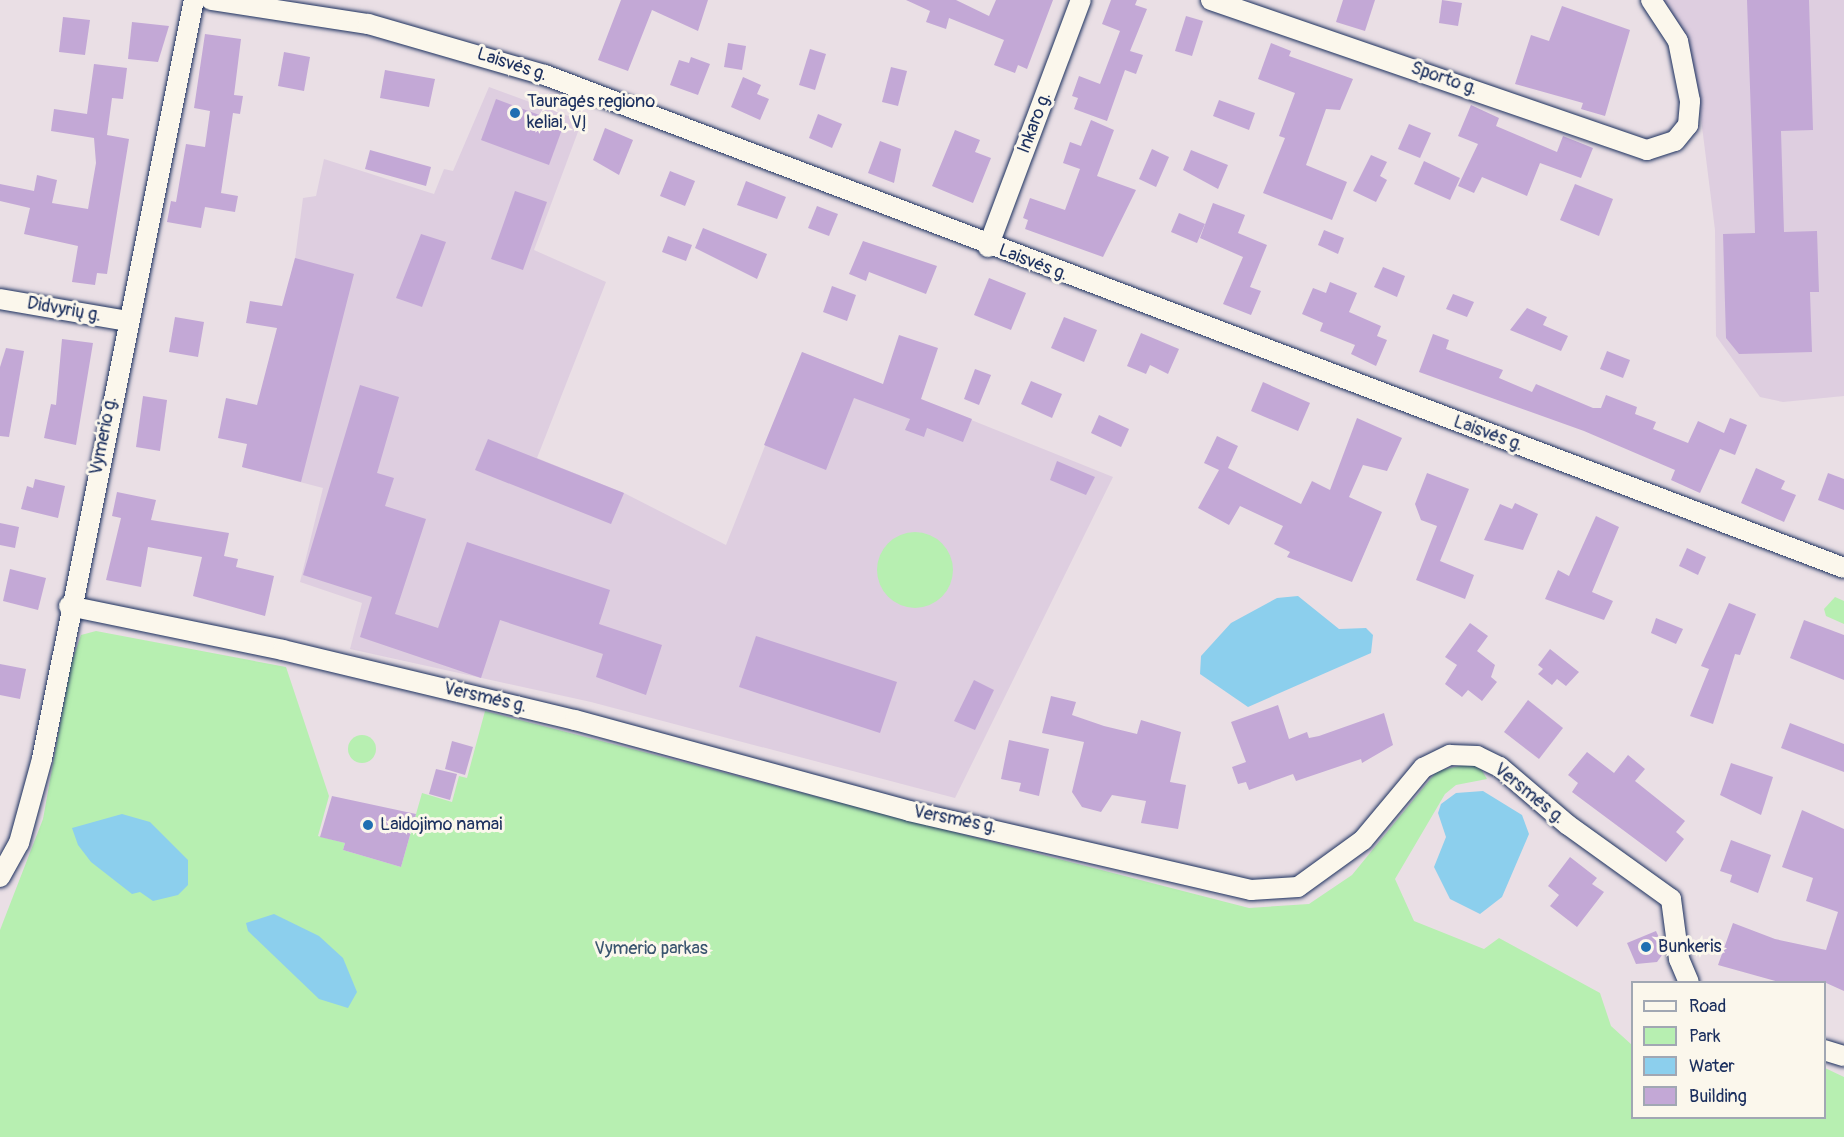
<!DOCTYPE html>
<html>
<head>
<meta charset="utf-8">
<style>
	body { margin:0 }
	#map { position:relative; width:1844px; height:1137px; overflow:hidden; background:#eadfe5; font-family:Pangolin,sans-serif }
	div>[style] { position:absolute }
	.built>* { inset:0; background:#decee0 }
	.green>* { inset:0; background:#b7efb1 }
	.round { border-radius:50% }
	.water>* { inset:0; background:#8ccfed }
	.building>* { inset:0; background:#c3a8d6 }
	.roads { filter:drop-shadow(0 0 2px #1b2f5e) drop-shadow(0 0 2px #1b2f5e) }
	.minor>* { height:20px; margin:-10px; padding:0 10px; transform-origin:10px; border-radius:10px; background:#fbf7ec }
	.dots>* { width:16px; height:16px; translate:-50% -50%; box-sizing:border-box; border:3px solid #fbf7ec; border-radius:50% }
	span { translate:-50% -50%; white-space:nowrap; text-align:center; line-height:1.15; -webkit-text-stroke:6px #fbf7ec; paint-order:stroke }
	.street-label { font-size:18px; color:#1b2f5e }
	.poi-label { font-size:18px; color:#1b2f5e }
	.left { translate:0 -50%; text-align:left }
	.park-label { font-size:18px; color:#3a556f }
	.legend { position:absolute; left:1631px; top:981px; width:195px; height:138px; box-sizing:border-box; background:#fbf7ec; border:2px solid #a1a7b3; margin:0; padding:8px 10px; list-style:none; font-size:18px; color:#1b2f5e }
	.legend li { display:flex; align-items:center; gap:12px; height:30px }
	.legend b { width:30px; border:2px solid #a1a7b3 }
</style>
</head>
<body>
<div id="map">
	<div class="built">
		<div style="clip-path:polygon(1663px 0,1844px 0,1844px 396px,1783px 402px,1760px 397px,1716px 336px,1715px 230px,1695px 71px,1689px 48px)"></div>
		<div style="clip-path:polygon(489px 87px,582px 121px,534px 250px,606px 282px,537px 458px,624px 493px,726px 545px,802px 352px,1113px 477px,955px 798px,591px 702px,350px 649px,362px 603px,300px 582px,323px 488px,242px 467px,295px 259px,303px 198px,316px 196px,324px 159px,434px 194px,444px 169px,453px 171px)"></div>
	</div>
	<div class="green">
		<div class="round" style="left:877px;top:532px;width:76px;height:76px"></div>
		<div style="clip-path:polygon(1835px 597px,1844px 601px,1844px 624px,1826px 616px,1824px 609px)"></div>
		<div style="clip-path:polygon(96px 631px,286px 667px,329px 796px,318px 836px,345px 843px,343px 850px,401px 867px,422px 793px,452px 802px,459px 776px,467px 778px,485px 711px,1249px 908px,1309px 904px,1352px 875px,1437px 771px,1477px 762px,1487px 779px,1456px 785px,1445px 794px,1395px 879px,1414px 921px,1484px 949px,1499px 938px,1600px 993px,1611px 1026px,1632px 1045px,1632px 1118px,1824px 1118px,1825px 1068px,1844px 1077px,1844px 1137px,0 1137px,0 930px,43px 819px,71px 664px,81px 635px)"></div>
		<div class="round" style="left:348px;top:735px;width:28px;height:28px"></div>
	</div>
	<div class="water">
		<div style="clip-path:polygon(1298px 596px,1339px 629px,1366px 628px,1373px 635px,1371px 653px,1248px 707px,1200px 674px,1201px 656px,1231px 623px,1277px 598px)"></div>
		<div style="clip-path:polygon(1483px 791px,1522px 815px,1529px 834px,1502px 897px,1480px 914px,1450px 899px,1434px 867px,1446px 837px,1438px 813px,1441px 804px,1456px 793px)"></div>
		<div style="clip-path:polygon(122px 814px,150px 822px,188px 860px,188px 885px,178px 895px,153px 901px,140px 892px,132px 894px,91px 862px,78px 845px,72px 828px)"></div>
		<div style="clip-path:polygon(274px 914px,319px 936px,343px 958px,357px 992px,348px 1008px,319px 999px,248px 931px,246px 923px)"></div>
	</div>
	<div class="building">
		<div style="clip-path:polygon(621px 0,708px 0,698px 31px,652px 10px,628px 71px,598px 60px)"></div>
		<div style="clip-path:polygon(906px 0,956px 0,989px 16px,996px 0,1053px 0,1027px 69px,1018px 65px,1015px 73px,994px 65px,1004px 40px,949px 18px,946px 29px,926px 22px,930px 11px)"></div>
		<div style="clip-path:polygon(1111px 0,1137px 0,1135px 5px,1147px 9px,1130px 51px,1143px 55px,1136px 74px,1125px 70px,1107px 121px,1074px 109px,1078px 98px,1072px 96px,1079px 76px,1100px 84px,1120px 31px,1102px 24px)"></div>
		<div style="clip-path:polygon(1343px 0,1375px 0,1365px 31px,1336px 22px)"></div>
		<div style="clip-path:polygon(1442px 0,1462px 3px,1458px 26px,1439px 23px)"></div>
		<div style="clip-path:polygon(1747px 0,1809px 0,1813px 130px,1781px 131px,1784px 232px,1817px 231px,1819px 292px,1810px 292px,1812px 352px,1739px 354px,1726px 338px,1723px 234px,1755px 233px)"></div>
		<div style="clip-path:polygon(1562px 6px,1630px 30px,1605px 116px,1581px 109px,1583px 103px,1515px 84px,1531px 35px,1549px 41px)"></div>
		<div style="clip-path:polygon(1186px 16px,1203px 21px,1192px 56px,1175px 51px)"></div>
		<div style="clip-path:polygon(63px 17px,90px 20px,85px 55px,59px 52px)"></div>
		<div style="clip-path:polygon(132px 22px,169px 26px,158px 62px,128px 59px)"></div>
		<div style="clip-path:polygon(205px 34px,241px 39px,234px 95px,243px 96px,240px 114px,233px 113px,221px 193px,238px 196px,235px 212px,205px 207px,201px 228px,167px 222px,171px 201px,176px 202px,186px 144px,205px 147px,210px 111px,194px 108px)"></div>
		<div style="clip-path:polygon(728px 43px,746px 46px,742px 70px,724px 67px)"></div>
		<div style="clip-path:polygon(1271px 43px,1291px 51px,1289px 56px,1353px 79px,1340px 110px,1326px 109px,1306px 165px,1347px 182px,1332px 220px,1263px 193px,1285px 138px,1279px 136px,1295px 93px,1258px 79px)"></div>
		<div style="clip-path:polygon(810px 49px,826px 54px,815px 90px,799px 85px)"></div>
		<div style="clip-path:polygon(284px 52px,310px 57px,304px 91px,278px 86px)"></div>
		<div style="clip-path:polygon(691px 57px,710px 64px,698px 95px,670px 85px,679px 60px,689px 63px)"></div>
		<div style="clip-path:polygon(94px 64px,127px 68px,123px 99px,112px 98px,107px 135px,129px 139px,107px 274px,97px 273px,95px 285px,72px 282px,78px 246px,24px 234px,30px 208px,0 201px,0 184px,34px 191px,37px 175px,57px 180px,52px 203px,88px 209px,96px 163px,94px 138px,51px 131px,54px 109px,87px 114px)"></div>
		<div style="clip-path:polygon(891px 67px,907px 71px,898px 106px,882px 102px)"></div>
		<div style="clip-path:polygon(385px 70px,435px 79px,429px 107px,380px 98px)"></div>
		<div style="clip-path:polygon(743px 77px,761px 85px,757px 94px,769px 99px,760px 120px,731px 107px)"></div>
		<div style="clip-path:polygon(496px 99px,564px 124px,549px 165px,481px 140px)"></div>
		<div style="clip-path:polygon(1219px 100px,1255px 113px,1249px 130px,1213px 116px)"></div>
		<div style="clip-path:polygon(1471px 105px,1499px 118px,1496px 126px,1557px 152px,1563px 136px,1593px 148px,1581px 178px,1540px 163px,1527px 196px,1482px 177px,1474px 193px,1458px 186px,1478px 144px,1458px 136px)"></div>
		<div style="clip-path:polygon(818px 114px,842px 124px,832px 148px,809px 138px)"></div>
		<div style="clip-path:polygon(1091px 120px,1114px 130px,1097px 176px,1136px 190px,1103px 257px,1025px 229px,1028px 220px,1023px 218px,1030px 198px,1065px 210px,1080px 169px,1063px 163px,1070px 142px,1081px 146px)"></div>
		<div style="clip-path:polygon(1409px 124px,1431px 133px,1420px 158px,1398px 149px)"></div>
		<div style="clip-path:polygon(605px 128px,633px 140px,619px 175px,593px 160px)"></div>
		<div style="clip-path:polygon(955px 130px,980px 140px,975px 152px,991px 158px,973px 203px,932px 186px)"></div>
		<div style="clip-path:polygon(880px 141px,901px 149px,894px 183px,868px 173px)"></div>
		<div style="clip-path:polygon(1152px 149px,1169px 157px,1156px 187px,1139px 179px)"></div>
		<div style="clip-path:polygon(370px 150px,431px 167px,426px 186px,365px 169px)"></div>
		<div style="clip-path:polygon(1191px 150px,1228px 165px,1218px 189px,1183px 170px)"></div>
		<div style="clip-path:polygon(1371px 155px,1387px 162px,1380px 176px,1387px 180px,1376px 202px,1353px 191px)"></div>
		<div style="clip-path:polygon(1424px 161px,1460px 178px,1450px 200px,1414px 184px)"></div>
		<div style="clip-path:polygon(670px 171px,695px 181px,685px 206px,660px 196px)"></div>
		<div style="clip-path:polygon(746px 181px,786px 197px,777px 219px,737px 205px)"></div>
		<div style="clip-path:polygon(1575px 184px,1613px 199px,1599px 236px,1560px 220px)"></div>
		<div style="clip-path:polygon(515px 191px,547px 202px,523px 270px,491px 259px)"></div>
		<div style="clip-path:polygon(1213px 203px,1245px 215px,1238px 233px,1267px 245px,1250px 287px,1261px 291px,1251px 315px,1223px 304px,1243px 257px,1200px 238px)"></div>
		<div style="clip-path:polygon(817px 206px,838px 214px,829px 236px,808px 228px)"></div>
		<div style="clip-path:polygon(1179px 213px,1205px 224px,1197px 243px,1171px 232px)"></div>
		<div style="clip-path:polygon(703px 228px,767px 254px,757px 279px,695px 248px)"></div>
		<div style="clip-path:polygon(1324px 230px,1344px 238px,1338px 254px,1318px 245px)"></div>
		<div style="clip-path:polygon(421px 234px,446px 242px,422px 307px,396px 298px)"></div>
		<div style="clip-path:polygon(668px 236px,692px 245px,686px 261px,662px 252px)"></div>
		<div style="clip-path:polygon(863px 241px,937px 266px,926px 294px,869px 272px,866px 281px,849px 274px)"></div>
		<div style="clip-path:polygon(295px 258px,354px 274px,301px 482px,242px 467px,247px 444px,218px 438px,226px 398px,257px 405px,277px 328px,246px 323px,250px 301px,282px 306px)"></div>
		<div style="clip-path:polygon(1383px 267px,1405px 276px,1397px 297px,1374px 287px)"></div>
		<div style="clip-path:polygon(989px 278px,1026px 293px,1011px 330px,974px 315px)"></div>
		<div style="clip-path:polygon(1330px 282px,1357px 293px,1349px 312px,1381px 326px,1377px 336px,1387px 340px,1376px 366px,1351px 354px,1355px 345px,1320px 331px,1323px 323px,1302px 314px,1313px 288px,1326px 293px)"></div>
		<div style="clip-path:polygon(832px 286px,856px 295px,847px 321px,823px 312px)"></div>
		<div style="clip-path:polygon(1453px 294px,1474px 302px,1467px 317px,1446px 309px)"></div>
		<div style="clip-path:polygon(1527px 308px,1547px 317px,1543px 325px,1568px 336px,1561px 351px,1510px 330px)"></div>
		<div style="clip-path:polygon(175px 317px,204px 322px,198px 357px,169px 352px)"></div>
		<div style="clip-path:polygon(1064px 317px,1097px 330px,1084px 362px,1051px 348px)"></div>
		<div style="clip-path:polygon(1141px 333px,1179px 349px,1168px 374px,1150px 365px,1146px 374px,1127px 366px)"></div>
		<div style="clip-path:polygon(1433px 334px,1449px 340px,1446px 349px,1503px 370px,1499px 378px,1532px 392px,1536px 384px,1593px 408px,1601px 408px,1606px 395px,1637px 407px,1635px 414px,1656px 422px,1653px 429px,1688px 443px,1698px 421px,1724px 433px,1730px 418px,1747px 425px,1735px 455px,1720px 449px,1700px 493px,1671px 480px,1675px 470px,1584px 431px,1419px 372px)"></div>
		<div style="clip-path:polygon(899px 335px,938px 348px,921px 399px,972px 419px,963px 442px,927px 428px,924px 437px,905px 430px,910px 419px,854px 398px,826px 470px,764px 445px,802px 352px,883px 384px)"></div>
		<div style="clip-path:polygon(62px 339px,93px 343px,76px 445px,44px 438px,51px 404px,56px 405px)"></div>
		<div style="clip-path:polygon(6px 348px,24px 351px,9px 437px,0 436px,0 367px)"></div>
		<div style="clip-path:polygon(1607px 351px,1630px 360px,1623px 378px,1600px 369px)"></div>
		<div style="clip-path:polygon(975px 369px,991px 375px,979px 405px,964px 399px)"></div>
		<div style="clip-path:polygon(1031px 381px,1062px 394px,1052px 418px,1021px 404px)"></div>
		<div style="clip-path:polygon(1263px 382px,1310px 403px,1298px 431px,1251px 411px)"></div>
		<div style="clip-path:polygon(360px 385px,399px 397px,377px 473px,394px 478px,385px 506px,426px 519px,395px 614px,438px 628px,467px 542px,610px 590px,599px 624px,662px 645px,646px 695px,596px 677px,603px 654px,500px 620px,481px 678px,360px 637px,372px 597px,303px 575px)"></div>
		<div style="clip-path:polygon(143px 396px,167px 400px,160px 451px,136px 447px)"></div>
		<div style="clip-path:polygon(1099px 415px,1129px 429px,1121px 447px,1091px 433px)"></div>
		<div style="clip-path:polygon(1357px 418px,1402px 438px,1387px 471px,1363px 465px,1349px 497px,1382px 512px,1352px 582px,1287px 557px,1290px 552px,1274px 544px,1283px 526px,1240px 506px,1229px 525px,1198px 508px,1219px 470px,1204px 463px,1217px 436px,1238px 446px,1228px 468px,1301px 504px,1312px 481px,1330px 490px)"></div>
		<div style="clip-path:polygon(488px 439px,624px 493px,611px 524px,475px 470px)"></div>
		<div style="clip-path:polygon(1057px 461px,1095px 477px,1086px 495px,1050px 480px)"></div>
		<div style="clip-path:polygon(1756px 468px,1785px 481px,1781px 489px,1796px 495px,1784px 522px,1741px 503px)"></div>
		<div style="clip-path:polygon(1427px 473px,1469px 489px,1440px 561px,1474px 575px,1465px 599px,1416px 580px,1437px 526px,1421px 520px,1415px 504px)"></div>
		<div style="clip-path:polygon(1828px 473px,1844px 479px,1844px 510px,1818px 500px)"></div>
		<div style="clip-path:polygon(35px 479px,65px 486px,58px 518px,21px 509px,27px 486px,33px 488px)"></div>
		<div style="clip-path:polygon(117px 492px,156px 500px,151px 520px,229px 533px,224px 556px,238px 559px,236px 567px,274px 576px,265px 616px,193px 596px,202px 557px,148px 547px,141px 587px,106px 580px,121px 518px,112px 516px)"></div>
		<div style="clip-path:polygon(1515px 503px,1538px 514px,1523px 550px,1484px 540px,1500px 504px,1512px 509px)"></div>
		<div style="clip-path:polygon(1596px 516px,1619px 527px,1592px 592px,1613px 601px,1604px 620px,1545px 599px,1558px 570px,1569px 576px)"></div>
		<div style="clip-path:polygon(0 523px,19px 527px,15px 548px,0 545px)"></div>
		<div style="clip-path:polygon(1687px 548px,1706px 557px,1698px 575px,1679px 566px)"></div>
		<div style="clip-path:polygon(10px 569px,46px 578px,38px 610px,3px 601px)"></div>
		<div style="clip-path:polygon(1729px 603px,1756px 614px,1740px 655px,1735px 654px,1713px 724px,1690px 716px,1709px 669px,1701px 666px)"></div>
		<div style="clip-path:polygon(1656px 618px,1683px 629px,1676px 644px,1651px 633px)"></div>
		<div style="clip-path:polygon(1804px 620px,1844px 635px,1844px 680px,1790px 658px)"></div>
		<div style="clip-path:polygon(1470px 623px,1488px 636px,1477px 651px,1495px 665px,1491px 677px,1497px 682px,1482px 701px,1468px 690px,1462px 697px,1445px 684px,1457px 665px,1445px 657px)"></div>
		<div style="clip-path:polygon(756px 636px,897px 682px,880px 733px,739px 687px)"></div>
		<div style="clip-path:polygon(1550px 649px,1579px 672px,1566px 686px,1557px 679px,1552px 685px,1538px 674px,1543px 669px,1538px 665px)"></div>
		<div style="clip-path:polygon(0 664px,26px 669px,20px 699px,0 695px)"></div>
		<div style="clip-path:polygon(974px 680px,994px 690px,975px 730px,954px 721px)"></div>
		<div style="clip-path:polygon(1051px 696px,1076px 702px,1072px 715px,1104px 726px,1137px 734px,1141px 720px,1181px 732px,1170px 782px,1186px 785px,1178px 829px,1141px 823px,1146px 801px,1112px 795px,1101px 812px,1082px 807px,1072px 792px,1084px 742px,1042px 733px)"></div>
		<div style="clip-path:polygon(1528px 700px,1563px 728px,1539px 759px,1504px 732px)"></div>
		<div style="clip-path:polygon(1278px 705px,1289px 739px,1307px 732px,1309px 738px,1319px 736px,1384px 713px,1393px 745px,1362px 763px,1361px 759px,1296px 781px,1293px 774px,1249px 790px,1246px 782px,1238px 784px,1232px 767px,1246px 762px,1231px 722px)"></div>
		<div style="clip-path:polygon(1790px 723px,1844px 744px,1844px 772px,1781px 748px)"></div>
		<div style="clip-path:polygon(1009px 740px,1049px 749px,1039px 796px,1019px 791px,1021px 783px,1001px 779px)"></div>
		<div style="clip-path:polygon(452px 741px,473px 747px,465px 775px,445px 769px)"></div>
		<div style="clip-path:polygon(1587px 752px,1614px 773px,1628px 755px,1645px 769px,1635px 781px,1685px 821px,1676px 832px,1684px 839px,1666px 862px,1572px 792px,1578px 783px,1568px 775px)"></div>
		<div style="clip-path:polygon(1731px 763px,1773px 777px,1761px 815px,1720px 795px)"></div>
		<div style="clip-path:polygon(436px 769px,457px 774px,450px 800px,429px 794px)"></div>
		<div style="clip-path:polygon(332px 796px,416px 814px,401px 867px,343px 850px,345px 843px,320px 837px)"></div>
		<div style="clip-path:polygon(1802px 810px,1844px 829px,1844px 991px,1824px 982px,1779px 982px,1718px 965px,1733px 923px,1775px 939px,1826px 950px,1838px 912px,1806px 901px,1813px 878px,1782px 867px)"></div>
		<div style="clip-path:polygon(1731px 840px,1771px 855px,1758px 893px,1730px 882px,1732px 875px,1720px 871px)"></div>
		<div style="clip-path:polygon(1570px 857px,1597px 878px,1592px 884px,1604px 892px,1577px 927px,1550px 906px,1559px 895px,1548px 886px)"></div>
		<div style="clip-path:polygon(1656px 931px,1665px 951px,1657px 962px,1636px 964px,1627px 943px)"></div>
	</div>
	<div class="roads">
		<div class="minor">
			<div style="left:211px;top:0;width:159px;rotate:8.7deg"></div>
			<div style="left:368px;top:24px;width:184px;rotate:16.1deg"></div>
			<div style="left:545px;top:75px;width:1389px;rotate:20.78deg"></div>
			<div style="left:1211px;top:0;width:461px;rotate:19deg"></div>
			<div style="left:1647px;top:150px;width:29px;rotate:-18deg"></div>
			<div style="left:1675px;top:141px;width:21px;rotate:-51deg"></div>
			<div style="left:1688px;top:125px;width:24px;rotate:-85deg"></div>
			<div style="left:1690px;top:101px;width:61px;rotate:-101.3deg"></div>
			<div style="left:1678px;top:41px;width:49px;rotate:-123.4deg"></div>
			<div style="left:988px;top:247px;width:264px;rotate:-69.4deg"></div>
			<div style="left:0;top:299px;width:129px;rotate:9.8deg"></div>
			<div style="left:69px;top:606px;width:218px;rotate:11.6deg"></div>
			<div style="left:283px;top:650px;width:300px;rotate:13.5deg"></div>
			<div style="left:575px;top:720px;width:346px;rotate:15.2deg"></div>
			<div style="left:909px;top:811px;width:351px;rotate:13deg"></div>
			<div style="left:1251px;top:890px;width:47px;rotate:-3.7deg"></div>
			<div style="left:1298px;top:887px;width:80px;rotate:-35.9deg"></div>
			<div style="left:1363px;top:840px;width:94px;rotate:-50.2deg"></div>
			<div style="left:1423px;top:768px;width:30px;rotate:-26deg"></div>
			<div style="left:1450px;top:755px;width:27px;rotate:2deg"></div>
			<div style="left:1477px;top:756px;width:25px;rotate:26deg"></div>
			<div style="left:1500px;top:767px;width:89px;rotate:40.5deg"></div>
			<div style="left:1568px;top:825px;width:127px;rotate:35.7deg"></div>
			<div style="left:1671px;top:899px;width:61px;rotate:82.4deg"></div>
			<div style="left:1679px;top:959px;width:25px;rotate:67deg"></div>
			<div style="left:0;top:877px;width:39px;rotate:-61deg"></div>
			<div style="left:19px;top:843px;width:87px;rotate:-74.7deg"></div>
			<div style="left:42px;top:759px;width:774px;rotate:-78.68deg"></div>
			<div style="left:1824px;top:1050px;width:21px;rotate:17deg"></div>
		</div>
	</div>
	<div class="dots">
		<div style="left:515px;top:113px;background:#1f6fb2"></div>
		<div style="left:368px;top:825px;background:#1f6fb2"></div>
		<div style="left:1646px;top:947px;background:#1f6fb2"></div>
	</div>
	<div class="street-label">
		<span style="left:512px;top:65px;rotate:18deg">Laisvės g.</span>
		<span style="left:1444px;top:79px;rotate:19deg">Sporto g.</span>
		<span style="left:1035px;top:123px;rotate:-69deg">Inkaro g.</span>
		<span style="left:1033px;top:263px;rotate:21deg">Laisvės g.</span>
		<span style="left:64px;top:310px;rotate:10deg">Didvyrių g.</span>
		<span style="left:1488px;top:434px;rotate:20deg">Laisvės g.</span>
		<span style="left:104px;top:436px;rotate:-79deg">Vymerio g.</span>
		<span style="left:485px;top:698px;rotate:13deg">Versmės g.</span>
		<span style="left:1529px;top:794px;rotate:39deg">Versmės g.</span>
		<span style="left:955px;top:820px;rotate:11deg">Versmės g.</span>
	</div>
	<div class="poi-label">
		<span class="left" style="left:527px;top:113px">Tauragės regiono<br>keliai, VĮ</span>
		<span class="left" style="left:380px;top:825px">Laidojimo namai</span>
		<span class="left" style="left:1658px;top:947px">Bunkeris</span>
	</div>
	<div class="park-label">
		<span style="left:651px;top:949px">Vymerio parkas</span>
	</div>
	<ul class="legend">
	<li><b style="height:8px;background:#fbf7ec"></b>Road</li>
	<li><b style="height:16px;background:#b7efb1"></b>Park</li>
	<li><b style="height:16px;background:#8ccfed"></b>Water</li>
	<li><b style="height:16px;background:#c3a8d6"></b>Building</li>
	</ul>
</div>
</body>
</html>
